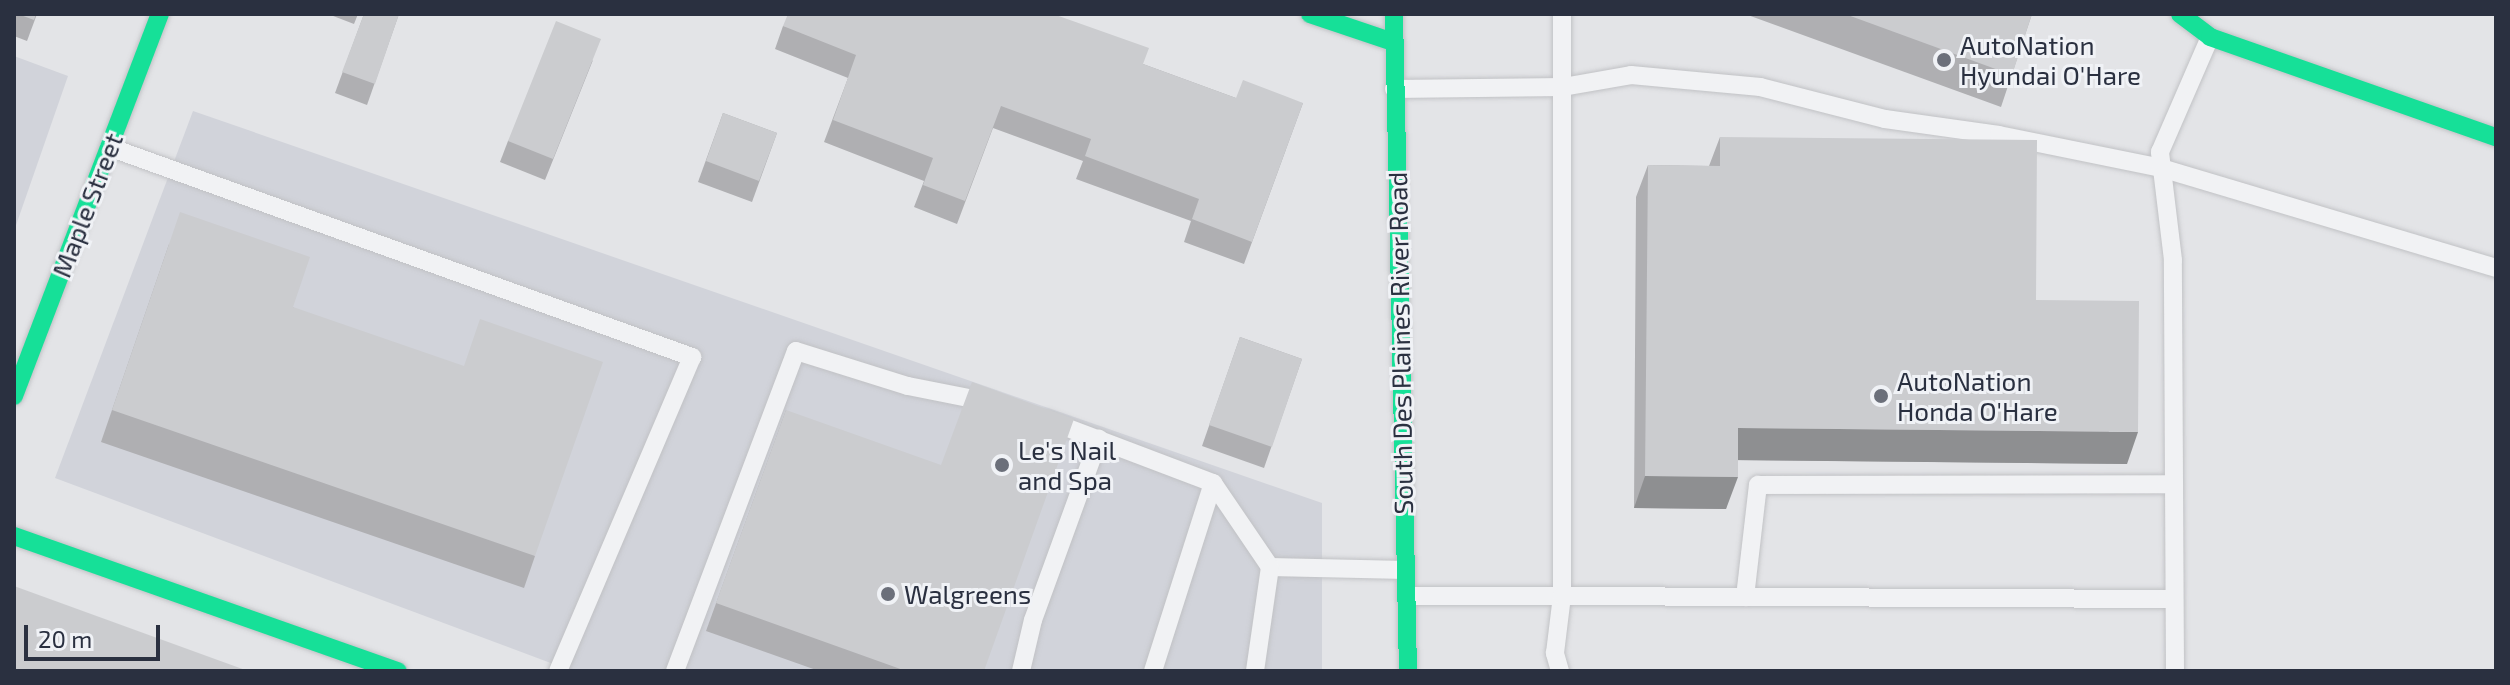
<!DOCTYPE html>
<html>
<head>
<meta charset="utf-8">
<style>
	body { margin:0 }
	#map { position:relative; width:2510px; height:685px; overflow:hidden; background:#e3e4e7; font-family:"Exo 2",sans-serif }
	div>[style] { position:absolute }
	.built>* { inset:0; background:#d1d3da }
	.roads { filter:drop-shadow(0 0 2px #c1c2c5) drop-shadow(0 0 2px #c1c2c5) }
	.lane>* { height:18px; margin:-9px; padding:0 9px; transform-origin:9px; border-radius:9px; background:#f1f2f4 }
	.fast>* { height:18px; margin:-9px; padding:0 9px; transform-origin:9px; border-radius:9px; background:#16e098 }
	.wall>* { inset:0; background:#afafb2 }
	.shaded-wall>* { inset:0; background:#8e8f91 }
	.building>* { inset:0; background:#cbcccf }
	.dots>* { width:22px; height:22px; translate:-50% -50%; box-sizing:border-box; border:4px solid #f0f2f6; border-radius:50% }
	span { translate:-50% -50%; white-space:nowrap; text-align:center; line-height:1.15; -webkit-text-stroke:6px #f0f2f6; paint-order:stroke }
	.poi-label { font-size:26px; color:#2a3040 }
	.left { translate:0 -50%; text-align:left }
	.street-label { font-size:26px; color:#2a3040 }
	.frame { position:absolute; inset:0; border:16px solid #2a3040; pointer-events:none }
	.scale { position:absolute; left:24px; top:625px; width:136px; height:36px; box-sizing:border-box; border:4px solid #2a3040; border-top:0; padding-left:10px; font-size:24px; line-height:28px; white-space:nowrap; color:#2a3040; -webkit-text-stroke:6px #f0f2f6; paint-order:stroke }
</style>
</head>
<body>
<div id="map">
	<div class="built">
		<div style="clip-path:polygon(14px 56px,68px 76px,14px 231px)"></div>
		<div style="clip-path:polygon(193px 111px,1322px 503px,1322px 671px,572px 671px,55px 478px)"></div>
	</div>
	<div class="roads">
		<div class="lane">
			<div style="left:1394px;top:89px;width:169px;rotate:-0.7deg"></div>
			<div style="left:1563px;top:87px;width:69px;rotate:-10deg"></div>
			<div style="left:1631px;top:75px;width:130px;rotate:5.3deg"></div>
			<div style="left:1760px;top:87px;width:129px;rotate:14.4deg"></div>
			<div style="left:1885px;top:119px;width:115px;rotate:8deg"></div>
			<div style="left:1999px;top:135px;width:165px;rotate:11.5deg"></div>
			<div style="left:2161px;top:168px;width:350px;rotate:16.6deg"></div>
			<div style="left:109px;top:147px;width:620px;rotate:19.81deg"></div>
			<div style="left:692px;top:357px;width:341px;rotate:113.1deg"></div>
			<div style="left:1047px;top:420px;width:178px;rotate:20.8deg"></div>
			<div style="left:1213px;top:483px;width:102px;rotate:55.8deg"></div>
			<div style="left:1270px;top:567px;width:136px;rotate:1.3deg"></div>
			<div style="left:1406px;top:596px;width:156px"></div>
			<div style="left:1562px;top:596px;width:582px;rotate:-90deg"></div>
			<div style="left:1745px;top:597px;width:113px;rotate:-83.4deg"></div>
			<div style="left:1758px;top:485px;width:416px;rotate:-0.1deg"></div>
			<div style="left:675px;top:671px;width:342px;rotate:-69.3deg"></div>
			<div style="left:796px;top:351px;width:117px;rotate:17.4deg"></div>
			<div style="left:908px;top:386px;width:83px;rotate:11.2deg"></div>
			<div style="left:1021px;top:671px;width:52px;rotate:-76.8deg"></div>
			<div style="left:1033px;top:620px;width:193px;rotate:-70deg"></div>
			<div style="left:1153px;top:671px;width:197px;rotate:-72.3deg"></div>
			<div style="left:1255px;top:671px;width:105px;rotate:-81.8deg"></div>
			<div style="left:1560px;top:671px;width:19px;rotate:-106deg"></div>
			<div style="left:1555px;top:653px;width:57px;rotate:-83deg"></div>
			<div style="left:1562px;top:596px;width:612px;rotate:0.28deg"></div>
			<div style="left:2175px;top:671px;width:411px;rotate:-90.3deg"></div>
			<div style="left:2173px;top:260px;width:109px;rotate:-96.9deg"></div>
			<div style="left:2160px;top:152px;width:125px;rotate:-66.5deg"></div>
		</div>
		<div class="fast">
			<div style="left:1310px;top:14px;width:88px;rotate:18.6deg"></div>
			<div style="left:1394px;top:14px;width:657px;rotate:88.78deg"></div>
			<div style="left:2180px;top:14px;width:38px;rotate:37deg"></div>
			<div style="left:2210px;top:37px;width:303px;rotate:19.3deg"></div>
			<div style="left:14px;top:396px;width:409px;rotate:-69.1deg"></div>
			<div style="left:14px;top:536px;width:407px;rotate:19.4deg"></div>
		</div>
	</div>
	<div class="wall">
		<div style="clip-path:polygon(14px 14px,37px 14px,27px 41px,14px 36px)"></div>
		<div style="clip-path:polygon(328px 14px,358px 14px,354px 24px)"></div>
		<div style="clip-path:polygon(364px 14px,399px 14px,367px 105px,335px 93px)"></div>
		<div style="clip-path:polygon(1745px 14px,2032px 14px,2001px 107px)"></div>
		<div style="clip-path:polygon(783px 26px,1143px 64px,1236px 98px,1303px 103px,1244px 264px,1184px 242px,1191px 221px,1076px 179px,1083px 161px,993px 128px,957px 224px,914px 207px,924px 181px,824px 142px,848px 78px,775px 49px)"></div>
		<div style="clip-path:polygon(593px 60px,545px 180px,500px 162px,508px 141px)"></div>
		<div style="clip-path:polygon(723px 113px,777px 133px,752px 202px,698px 182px)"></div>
		<div style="clip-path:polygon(1720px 137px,2036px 300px,2127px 464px,1738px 460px,1726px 509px,1634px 508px,1636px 197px,1648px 165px,1709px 166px)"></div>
		<div style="clip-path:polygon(169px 244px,293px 307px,535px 556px,524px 588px,101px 442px)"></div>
		<div style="clip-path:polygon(1240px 337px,1302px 359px,1264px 468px,1202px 446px)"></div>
		<div style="clip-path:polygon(786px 410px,984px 671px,819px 671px,706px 631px)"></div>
	</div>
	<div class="shaded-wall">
		<div style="clip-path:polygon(1738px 428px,2138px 432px,2127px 464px,1727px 460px)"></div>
		<div style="clip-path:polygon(1645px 476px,1738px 477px,1726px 509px,1634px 508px)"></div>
	</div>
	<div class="building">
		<div style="clip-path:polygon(18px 14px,36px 14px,34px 20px)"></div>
		<div style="clip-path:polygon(364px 14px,399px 14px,375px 84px,342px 72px)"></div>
		<div style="clip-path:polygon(788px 14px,1053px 14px,1149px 48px,1143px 64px,1236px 98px,1243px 80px,1303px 103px,1252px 242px,1192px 219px,1199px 199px,1085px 156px,1091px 139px,1001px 106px,965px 201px,923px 185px,933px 158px,833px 120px,856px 55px,783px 26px)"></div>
		<div style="clip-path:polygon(1845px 14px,2032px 14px,2012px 75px)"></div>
		<div style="clip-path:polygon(556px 21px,601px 39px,553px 159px,508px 141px)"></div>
		<div style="clip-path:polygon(723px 113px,777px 133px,759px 181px,706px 161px)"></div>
		<div style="clip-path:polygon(1720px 137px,2037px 140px,2036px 300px,2139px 301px,2138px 432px,1738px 428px,1738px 477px,1645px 476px,1648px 165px,1720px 166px)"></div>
		<div style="clip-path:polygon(180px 212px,310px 257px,293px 307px,464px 366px,480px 319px,603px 362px,535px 556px,112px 410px)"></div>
		<div style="clip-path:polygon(1240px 337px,1302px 359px,1272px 447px,1209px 425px)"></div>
		<div style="clip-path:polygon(972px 382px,1074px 419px,984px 671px,906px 671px,716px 603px,786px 410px,941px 465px)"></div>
		<div style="clip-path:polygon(14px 586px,248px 671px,14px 671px)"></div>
	</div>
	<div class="dots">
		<div style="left:1944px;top:60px;background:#6b6f7a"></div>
		<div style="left:1881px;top:396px;background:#6b6f7a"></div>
		<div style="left:1002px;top:465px;background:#6b6f7a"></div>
		<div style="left:888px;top:594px;background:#6b6f7a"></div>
	</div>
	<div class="poi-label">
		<span class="left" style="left:1960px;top:60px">AutoNation<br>Hyundai O'Hare</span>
		<span class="left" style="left:1897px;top:396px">AutoNation<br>Honda O'Hare</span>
		<span class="left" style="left:1018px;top:465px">Le's Nail<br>and Spa</span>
		<span class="left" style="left:904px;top:594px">Walgreens</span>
	</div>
	<div class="street-label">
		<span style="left:87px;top:205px;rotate:-69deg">Maple Street</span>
		<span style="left:1400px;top:343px;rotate:-91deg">South Des Plaines River Road</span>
	</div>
	<div class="frame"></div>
	<div class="scale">20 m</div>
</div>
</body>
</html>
